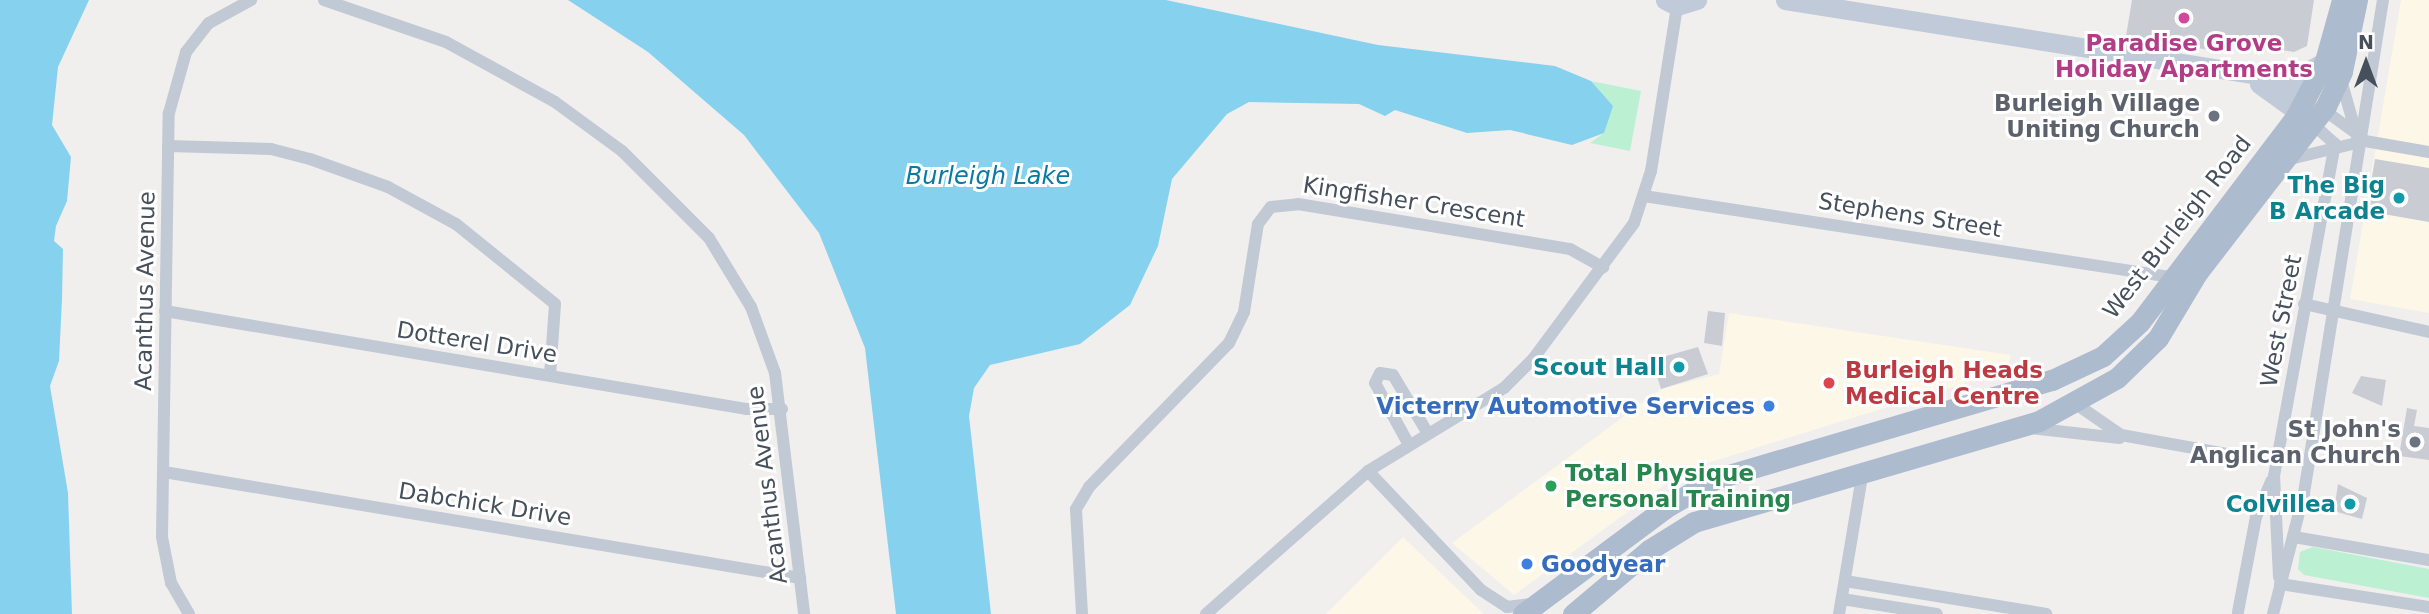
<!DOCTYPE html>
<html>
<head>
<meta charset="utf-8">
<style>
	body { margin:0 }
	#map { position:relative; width:2429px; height:614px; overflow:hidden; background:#f1eeee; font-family:"DejaVu Sans",sans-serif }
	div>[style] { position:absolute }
	.commercial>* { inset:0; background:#fcf7e6 }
	.green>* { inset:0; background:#bbf0d3 }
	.water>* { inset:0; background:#86d2ee }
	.building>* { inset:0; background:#caccd4 }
	.street>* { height:12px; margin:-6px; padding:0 6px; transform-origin:6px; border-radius:6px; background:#c1c9d4 }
	.secondary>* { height:19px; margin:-9.5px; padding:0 9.5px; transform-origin:9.5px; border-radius:9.5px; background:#c0cad8 }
	.primary>* { height:21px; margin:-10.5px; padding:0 10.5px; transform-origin:10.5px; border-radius:10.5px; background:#adbbce }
	.dots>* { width:19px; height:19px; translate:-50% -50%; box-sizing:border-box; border:4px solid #fff; border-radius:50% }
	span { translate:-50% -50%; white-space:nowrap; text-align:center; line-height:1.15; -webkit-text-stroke:6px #fff; paint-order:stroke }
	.hotel-label { font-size:23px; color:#b23c85; font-weight:700 }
	.worship-label { font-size:23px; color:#5b616d; font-weight:700 }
	.right { translate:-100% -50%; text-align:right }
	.culture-label { font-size:23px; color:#0d838f; font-weight:700 }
	.street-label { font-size:23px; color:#46505c }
	.health-label { font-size:23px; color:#be3a42; font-weight:700 }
	.left { translate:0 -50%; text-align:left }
	.shop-label { font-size:23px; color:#366cbe; font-weight:700 }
	.leisure-label { font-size:23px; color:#27864d; font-weight:700 }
	.water-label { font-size:24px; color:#087aa4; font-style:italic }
	.north { position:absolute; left:2331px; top:28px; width:70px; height:70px; -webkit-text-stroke:5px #fff; paint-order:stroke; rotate:0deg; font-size:19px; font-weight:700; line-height:28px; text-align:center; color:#46505c }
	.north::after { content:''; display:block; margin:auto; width:24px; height:32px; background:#46505c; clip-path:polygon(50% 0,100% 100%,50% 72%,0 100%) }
</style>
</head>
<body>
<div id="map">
	<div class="commercial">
		<div style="clip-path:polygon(2401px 0,2429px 0,2429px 313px,2350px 299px)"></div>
		<div style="clip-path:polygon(1729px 313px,2011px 355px,2007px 370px,1685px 470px,1514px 595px,1452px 543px,1661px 389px,1719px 374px)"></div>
		<div style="clip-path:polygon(1403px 537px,1446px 578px,1484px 614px,1326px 614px)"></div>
	</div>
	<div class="green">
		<div style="clip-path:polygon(1591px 81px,1641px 91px,1630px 151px,1590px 143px,1604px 133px,1600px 92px)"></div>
		<div style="clip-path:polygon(2313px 547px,2429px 569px,2429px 598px,2304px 575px,2298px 569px,2300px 552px)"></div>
	</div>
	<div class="water">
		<div style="clip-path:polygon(0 0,89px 0,58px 67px,52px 125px,71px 157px,67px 201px,56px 226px,54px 241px,63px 249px,62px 299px,59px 361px,50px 386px,68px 493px,72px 614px,0 614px)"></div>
		<div style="clip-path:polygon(568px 0,1166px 0,1378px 45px,1555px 66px,1591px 81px,1613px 106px,1604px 133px,1572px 145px,1510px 130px,1467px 133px,1395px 110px,1385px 116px,1359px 104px,1249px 102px,1227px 114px,1172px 179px,1158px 246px,1130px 305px,1080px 344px,990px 365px,974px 388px,969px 416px,991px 614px,896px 614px,865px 348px,819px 233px,744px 135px,648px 52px)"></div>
	</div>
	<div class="building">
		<div style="clip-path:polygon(2132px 0,2314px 0,2307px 46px,2294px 52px,2235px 43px,2233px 54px,2126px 36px)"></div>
		<div style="clip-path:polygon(2375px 159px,2429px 168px,2429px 222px,2366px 211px)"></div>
		<div style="clip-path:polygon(1708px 311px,1725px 313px,1722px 346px,1704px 343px)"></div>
		<div style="clip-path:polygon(1698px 347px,1708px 374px,1661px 389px,1652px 360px)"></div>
		<div style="clip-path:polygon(2361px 376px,2386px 380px,2382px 406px,2352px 393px)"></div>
		<div style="clip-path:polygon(2407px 408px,2417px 410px,2414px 426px,2429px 428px,2429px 460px,2399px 456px)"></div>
		<div style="clip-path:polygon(2338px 484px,2367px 498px,2362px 519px,2334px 511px)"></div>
	</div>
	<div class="street">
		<div style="left:324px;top:0;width:129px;rotate:19deg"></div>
		<div style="left:446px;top:42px;width:124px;rotate:28.8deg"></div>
		<div style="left:555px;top:102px;width:83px;rotate:36.2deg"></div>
		<div style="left:622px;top:151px;width:123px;rotate:45deg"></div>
		<div style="left:709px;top:238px;width:81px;rotate:58.7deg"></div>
		<div style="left:751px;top:307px;width:70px;rotate:70deg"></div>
		<div style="left:775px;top:373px;width:243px;rotate:83.1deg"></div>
		<div style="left:2341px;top:80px;width:58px;rotate:74.1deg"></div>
		<div style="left:2324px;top:110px;width:37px;rotate:36deg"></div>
		<div style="left:168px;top:146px;width:103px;rotate:1.7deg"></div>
		<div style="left:271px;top:149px;width:40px;rotate:14.4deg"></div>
		<div style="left:310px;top:159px;width:83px;rotate:19.7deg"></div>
		<div style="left:388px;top:187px;width:77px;rotate:28.6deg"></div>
		<div style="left:456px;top:224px;width:127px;rotate:38.9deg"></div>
		<div style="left:555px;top:304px;width:71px;rotate:94deg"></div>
		<div style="left:2290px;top:159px;width:77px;rotate:-13.5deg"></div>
		<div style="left:2365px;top:141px;width:65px;rotate:9.8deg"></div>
		<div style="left:1644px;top:196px;width:532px;rotate:8.75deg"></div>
		<div style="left:2304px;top:304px;width:128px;rotate:12.6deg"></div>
		<div style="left:165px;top:311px;width:589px;rotate:9.57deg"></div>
		<div style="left:746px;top:409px;width:36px"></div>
		<div style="left:2076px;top:404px;width:55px;rotate:34.6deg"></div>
		<div style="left:2121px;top:435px;width:124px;rotate:10.2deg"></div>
		<div style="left:2029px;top:428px;width:91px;rotate:6.3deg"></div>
		<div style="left:1408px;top:443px;width:68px;rotate:-118.8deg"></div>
		<div style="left:1375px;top:383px;width:11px;rotate:-63deg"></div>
		<div style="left:1380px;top:373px;width:13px;rotate:9deg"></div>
		<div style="left:1393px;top:375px;width:66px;rotate:59.2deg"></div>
		<div style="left:1368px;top:471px;width:164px;rotate:46.5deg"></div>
		<div style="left:1481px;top:590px;width:31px;rotate:33deg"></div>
		<div style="left:1507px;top:607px;width:24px;rotate:-7deg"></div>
		<div style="left:164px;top:472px;width:645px;rotate:9.46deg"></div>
		<div style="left:2294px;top:537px;width:137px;rotate:9.7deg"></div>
		<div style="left:2279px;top:577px;width:101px;rotate:-92.8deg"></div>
		<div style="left:2274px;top:476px;width:338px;rotate:-79.6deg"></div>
		<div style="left:2335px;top:144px;width:28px;rotate:-138deg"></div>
		<div style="left:1845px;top:581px;width:204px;rotate:9.3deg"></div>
		<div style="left:2280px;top:584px;width:151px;rotate:8.8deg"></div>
		<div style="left:1842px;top:599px;width:96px;rotate:9deg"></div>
		<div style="left:2238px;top:612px;width:97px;rotate:-79.3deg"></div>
		<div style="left:2256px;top:517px;width:39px;rotate:-67deg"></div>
		<div style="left:189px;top:614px;width:36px;rotate:-120deg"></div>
		<div style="left:171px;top:583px;width:47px;rotate:-101.1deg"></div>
		<div style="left:162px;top:537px;width:424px;rotate:-89.1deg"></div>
		<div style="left:169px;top:113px;width:63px;rotate:-74.4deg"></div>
		<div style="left:186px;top:52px;width:37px;rotate:-52deg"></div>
		<div style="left:209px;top:23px;width:48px;rotate:-28.7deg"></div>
		<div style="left:1082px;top:614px;width:105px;rotate:-93.3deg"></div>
		<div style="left:1076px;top:509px;width:26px;rotate:-59deg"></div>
		<div style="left:1089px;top:487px;width:201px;rotate:-45.8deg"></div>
		<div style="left:1229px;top:343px;width:34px;rotate:-64deg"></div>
		<div style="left:1244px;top:312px;width:89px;rotate:-81deg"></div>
		<div style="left:1258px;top:224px;width:21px;rotate:-53deg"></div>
		<div style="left:1271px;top:207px;width:27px;rotate:-6deg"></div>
		<div style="left:1298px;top:204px;width:276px;rotate:9.4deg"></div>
		<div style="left:1570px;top:249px;width:38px;rotate:29deg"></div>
		<div style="left:1206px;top:614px;width:216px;rotate:-41.4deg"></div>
		<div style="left:1368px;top:471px;width:159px;rotate:-31.4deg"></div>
		<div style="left:1504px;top:388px;width:41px;rotate:-45deg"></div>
		<div style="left:1533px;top:359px;width:169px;rotate:-53.4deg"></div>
		<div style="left:1634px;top:223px;width:55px;rotate:-71.9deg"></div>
		<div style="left:1651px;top:171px;width:167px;rotate:-81deg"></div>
		<div style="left:1839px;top:614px;width:146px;rotate:-80.5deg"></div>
		<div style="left:2273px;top:614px;width:125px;rotate:-75.6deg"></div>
		<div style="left:2304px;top:493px;width:499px;rotate:-80.9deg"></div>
	</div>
	<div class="secondary">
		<div style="left:1665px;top:0;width:13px;rotate:27deg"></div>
		<div style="left:1677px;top:6px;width:21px;rotate:-17deg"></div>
		<div style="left:1785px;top:0;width:475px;rotate:9deg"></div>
		<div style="left:2254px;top:74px;width:58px;rotate:24.4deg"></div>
		<div style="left:2273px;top:75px;width:28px"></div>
		<div style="left:2301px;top:75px;width:28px;rotate:-30deg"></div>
		<div style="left:2259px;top:84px;width:48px;rotate:35.7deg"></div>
	</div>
	<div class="primary">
		<div style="left:1523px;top:614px;width:177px;rotate:-36.7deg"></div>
		<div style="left:1665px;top:508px;width:58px;rotate:-30.1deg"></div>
		<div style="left:1715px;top:479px;width:351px;rotate:-16.4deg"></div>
		<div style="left:2052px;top:380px;width:56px;rotate:-25.2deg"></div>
		<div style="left:2103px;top:356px;width:50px;rotate:-42.6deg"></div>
		<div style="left:2140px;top:322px;width:256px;rotate:-52.8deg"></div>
		<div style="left:2295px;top:118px;width:64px;rotate:-62.2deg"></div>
		<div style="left:2325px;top:61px;width:63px;rotate:-74.4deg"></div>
		<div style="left:1573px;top:614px;width:99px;rotate:-40.1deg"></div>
		<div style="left:1649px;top:550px;width:53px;rotate:-31.9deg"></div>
		<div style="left:1694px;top:522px;width:359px;rotate:-16.3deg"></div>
		<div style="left:2039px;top:421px;width:89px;rotate:-28.9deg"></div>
		<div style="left:2117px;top:378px;width:57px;rotate:-44.3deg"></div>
		<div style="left:2158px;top:338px;width:76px;rotate:-59deg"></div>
		<div style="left:2197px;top:273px;width:211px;rotate:-52.3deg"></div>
		<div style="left:2326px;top:106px;width:38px;rotate:-65deg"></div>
		<div style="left:2342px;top:71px;width:73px;rotate:-78.1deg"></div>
	</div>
	<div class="dots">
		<div style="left:2184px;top:18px;background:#d1479c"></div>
		<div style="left:2214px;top:116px;background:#6b7280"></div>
		<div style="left:2399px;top:198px;background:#0f9aa8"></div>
		<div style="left:1679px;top:367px;background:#0f9aa8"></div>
		<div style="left:1829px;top:383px;background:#e0444e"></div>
		<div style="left:1769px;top:406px;background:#3f7fe0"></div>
		<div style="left:2415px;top:442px;background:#6b7280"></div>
		<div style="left:1551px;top:486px;background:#2e9e5b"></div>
		<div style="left:2350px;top:504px;background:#0f9aa8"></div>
		<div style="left:1527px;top:564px;background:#3f7fe0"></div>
	</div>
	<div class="hotel-label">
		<span style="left:2184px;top:56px">Paradise Grove<br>Holiday Apartments</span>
	</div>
	<div class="worship-label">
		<span class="right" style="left:2200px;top:116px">Burleigh Village<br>Uniting Church</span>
		<span class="right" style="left:2401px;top:442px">St John's<br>Anglican Church</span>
	</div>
	<div class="culture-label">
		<span class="right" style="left:2385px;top:198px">The Big<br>B Arcade</span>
		<span class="right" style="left:1665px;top:367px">Scout Hall</span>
		<span class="right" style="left:2336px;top:504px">Colvillea</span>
	</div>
	<div class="street-label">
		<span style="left:1414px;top:202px;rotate:9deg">Kingfisher Crescent</span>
		<span style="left:1910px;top:215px;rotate:9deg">Stephens Street</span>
		<span style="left:2177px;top:227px;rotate:-52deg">West Burleigh Road</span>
		<span style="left:145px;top:291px;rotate:-89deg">Acanthus Avenue</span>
		<span style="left:2281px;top:321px;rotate:-79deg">West Street</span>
		<span style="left:477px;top:342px;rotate:9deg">Dotterel Drive</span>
		<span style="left:767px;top:485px;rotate:-97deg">Acanthus Avenue</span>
		<span style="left:485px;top:504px;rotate:9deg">Dabchick Drive</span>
	</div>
	<div class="health-label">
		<span class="left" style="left:1845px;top:383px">Burleigh Heads<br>Medical Centre</span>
	</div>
	<div class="shop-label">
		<span class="right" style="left:1755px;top:406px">Victerry Automotive Services</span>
		<span class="left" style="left:1541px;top:564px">Goodyear</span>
	</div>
	<div class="leisure-label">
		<span class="left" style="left:1565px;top:486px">Total Physique<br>Personal Training</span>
	</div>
	<div class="water-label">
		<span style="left:988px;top:177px">Burleigh Lake</span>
	</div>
	<div class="north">N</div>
</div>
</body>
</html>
